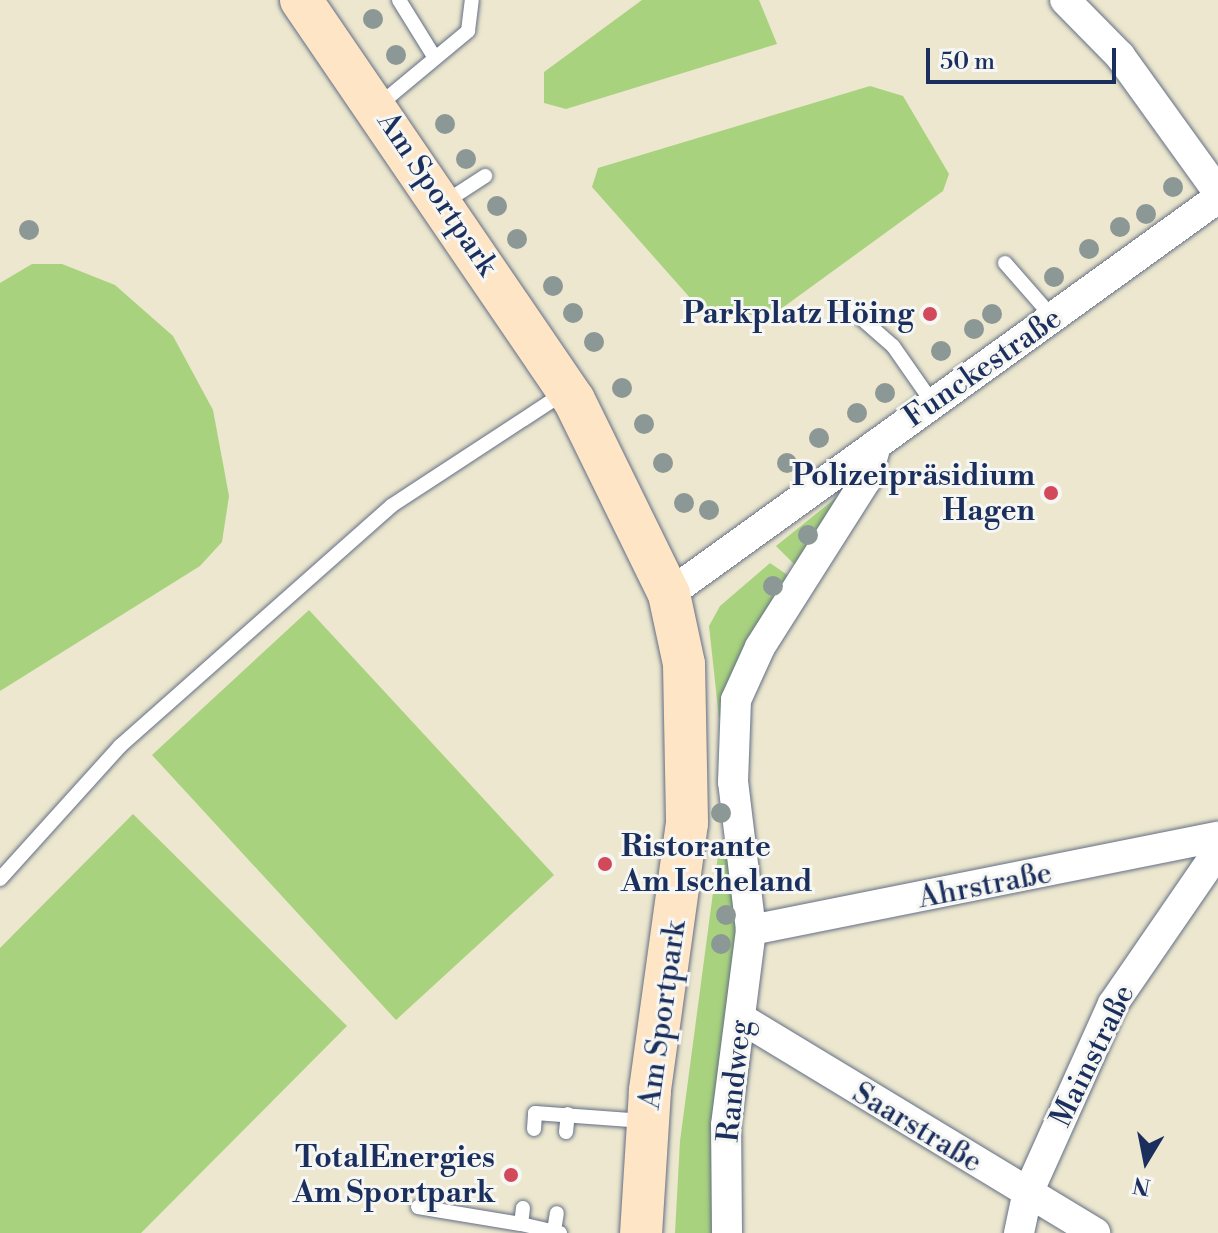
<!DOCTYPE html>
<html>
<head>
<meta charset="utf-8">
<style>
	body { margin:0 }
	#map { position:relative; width:1218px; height:1233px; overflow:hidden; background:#ece7ce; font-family:"Libre Bodoni",serif }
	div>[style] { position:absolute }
	.green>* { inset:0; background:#a8d27e }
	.roads { filter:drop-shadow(0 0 2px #646f85) drop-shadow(0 0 2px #646f85) }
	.service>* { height:14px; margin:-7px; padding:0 7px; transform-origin:7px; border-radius:7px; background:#fff }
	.minor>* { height:30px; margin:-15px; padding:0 15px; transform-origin:15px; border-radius:15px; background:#fff }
	.secondary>* { height:42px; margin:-21px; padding:0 21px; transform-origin:21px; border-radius:21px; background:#fee5c5 }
	.trees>* { width:20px; height:20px; margin:-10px; border-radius:50%; background:#8c9895 }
	.dots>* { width:22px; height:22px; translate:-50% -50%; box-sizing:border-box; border:4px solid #f6f6f2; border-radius:50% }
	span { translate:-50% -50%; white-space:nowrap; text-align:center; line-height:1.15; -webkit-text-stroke:6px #f6f6f2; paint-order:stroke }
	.street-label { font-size:30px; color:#1b2f5e }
	.poi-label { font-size:30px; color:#1b2f5e; font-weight:700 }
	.right { translate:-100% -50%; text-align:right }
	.left { translate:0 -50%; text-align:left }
	.north { position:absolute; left:1106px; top:1121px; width:80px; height:80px; -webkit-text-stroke:6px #f6f6f2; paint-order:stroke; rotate:190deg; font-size:22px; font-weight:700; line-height:32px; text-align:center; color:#1b2f5e }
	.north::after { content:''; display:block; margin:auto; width:28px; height:36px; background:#1b2f5e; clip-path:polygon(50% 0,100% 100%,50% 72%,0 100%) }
	.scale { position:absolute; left:926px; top:48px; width:190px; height:36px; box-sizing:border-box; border:4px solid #1b2f5e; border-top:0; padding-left:10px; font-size:24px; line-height:28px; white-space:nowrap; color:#1b2f5e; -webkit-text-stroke:6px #f6f6f2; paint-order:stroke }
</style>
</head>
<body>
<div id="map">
	<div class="green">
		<div style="clip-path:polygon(642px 0,759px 0,777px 44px,566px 109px,544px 103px,544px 72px)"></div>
		<div style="clip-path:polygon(870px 86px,903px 96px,949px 174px,943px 191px,767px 319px,740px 312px,707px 317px,592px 187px,598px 168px)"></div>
		<div style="clip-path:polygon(32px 264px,62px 264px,115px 285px,173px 336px,213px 410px,229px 496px,222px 542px,200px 566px,0 691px,0 283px)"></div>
		<div style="clip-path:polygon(842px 493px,795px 565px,776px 546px)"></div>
		<div style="clip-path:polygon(770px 563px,789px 576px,719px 718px,709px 626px,720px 606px)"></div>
		<div style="clip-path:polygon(309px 610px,554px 875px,396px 1020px,152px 755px)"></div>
		<div style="clip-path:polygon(133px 814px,347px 1026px,141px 1233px,0 1233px,0 948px)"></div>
		<div style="clip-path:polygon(718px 855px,731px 857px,737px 933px,711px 1142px,715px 1233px,675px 1233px,680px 1141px)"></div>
	</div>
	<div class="roads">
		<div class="service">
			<div style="left:399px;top:0;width:68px;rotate:58.2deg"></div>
			<div style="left:379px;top:105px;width:116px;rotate:-39.7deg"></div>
			<div style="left:468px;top:31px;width:31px;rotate:-83deg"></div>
			<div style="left:445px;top:202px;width:48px;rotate:-33deg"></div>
			<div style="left:1005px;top:263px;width:74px;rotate:48.8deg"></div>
			<div style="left:853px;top:311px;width:53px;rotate:41.2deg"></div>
			<div style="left:893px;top:346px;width:68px;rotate:55.1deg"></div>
			<div style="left:0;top:879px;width:179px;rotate:-47.9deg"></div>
			<div style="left:120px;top:746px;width:362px;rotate:-41.5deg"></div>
			<div style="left:391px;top:506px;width:207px;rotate:-33.2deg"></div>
			<div style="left:534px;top:1129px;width:16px;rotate:-86deg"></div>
			<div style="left:535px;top:1113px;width:109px;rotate:4.2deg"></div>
			<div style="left:566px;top:1132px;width:18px;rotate:-84deg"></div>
			<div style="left:418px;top:1207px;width:104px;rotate:9.4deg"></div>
			<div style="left:523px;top:1208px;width:16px;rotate:97deg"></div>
			<div style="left:521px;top:1224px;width:40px;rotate:13deg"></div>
			<div style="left:554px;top:1231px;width:18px;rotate:-81deg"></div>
		</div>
		<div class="minor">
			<div style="left:1065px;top:0;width:78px;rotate:45.5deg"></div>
			<div style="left:1120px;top:56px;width:168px;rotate:54.2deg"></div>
			<div style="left:669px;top:594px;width:677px;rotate:-35.8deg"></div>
			<div style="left:751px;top:930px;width:476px;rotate:-11.3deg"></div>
			<div style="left:742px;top:1019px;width:413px;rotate:31.2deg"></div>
			<div style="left:727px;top:1233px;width:108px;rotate:-90.5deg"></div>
			<div style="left:726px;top:1125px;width:197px;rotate:-82.7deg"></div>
			<div style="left:751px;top:930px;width:149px;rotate:-96.9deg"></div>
			<div style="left:733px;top:782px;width:82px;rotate:-87.9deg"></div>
			<div style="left:736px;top:700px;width:58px;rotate:-65.6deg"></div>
			<div style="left:760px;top:647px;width:198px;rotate:-57.6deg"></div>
			<div style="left:866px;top:480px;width:37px;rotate:-74deg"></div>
			<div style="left:1019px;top:1233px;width:39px;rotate:-78deg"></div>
			<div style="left:1027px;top:1195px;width:209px;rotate:-65.8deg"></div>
			<div style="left:1113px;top:1004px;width:186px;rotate:-55.5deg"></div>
		</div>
		<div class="secondary">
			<div style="left:301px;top:0;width:484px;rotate:55.7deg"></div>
			<div style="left:574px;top:400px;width:216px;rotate:63.9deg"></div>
			<div style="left:669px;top:594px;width:72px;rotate:77.9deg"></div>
			<div style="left:684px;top:664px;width:159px;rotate:88.9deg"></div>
			<div style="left:687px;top:823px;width:271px;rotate:97.9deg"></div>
			<div style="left:650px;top:1091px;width:142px;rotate:93.6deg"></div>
		</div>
	</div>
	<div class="trees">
		<div style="left:373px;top:19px"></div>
		<div style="left:396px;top:55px"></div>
		<div style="left:445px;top:124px"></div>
		<div style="left:466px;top:159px"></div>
		<div style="left:1173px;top:187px"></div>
		<div style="left:497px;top:206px"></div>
		<div style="left:1146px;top:214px"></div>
		<div style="left:1120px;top:227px"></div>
		<div style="left:29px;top:230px"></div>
		<div style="left:517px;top:239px"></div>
		<div style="left:1089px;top:249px"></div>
		<div style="left:1054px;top:277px"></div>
		<div style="left:553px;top:286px"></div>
		<div style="left:573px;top:313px"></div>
		<div style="left:992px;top:314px"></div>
		<div style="left:974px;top:329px"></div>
		<div style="left:594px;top:342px"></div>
		<div style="left:941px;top:351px"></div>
		<div style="left:622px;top:388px"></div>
		<div style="left:885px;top:393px"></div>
		<div style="left:857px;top:413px"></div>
		<div style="left:644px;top:424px"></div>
		<div style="left:819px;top:438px"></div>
		<div style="left:663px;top:463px"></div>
		<div style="left:787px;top:463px"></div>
		<div style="left:684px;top:503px"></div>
		<div style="left:709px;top:510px"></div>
		<div style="left:808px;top:535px"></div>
		<div style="left:773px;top:586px"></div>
		<div style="left:721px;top:813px"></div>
		<div style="left:726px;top:915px"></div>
		<div style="left:721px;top:944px"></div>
	</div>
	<div class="dots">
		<div style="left:930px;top:314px;background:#d1495b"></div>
		<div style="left:1051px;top:493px;background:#d1495b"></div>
		<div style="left:605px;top:864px;background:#d1495b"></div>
		<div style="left:511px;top:1175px;background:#d1495b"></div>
	</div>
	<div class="street-label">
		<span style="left:437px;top:194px;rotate:56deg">Am Sportpark</span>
		<span style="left:983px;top:368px;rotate:-35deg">Funckestraße</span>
		<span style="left:985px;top:886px;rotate:-11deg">Ahrstraße</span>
		<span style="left:663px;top:1015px;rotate:-82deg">Am Sportpark</span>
		<span style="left:1093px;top:1056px;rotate:-64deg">Mainstraße</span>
		<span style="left:735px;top:1081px;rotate:-84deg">Randweg</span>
		<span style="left:917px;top:1128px;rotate:31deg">Saarstraße</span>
	</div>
	<div class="poi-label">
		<span class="right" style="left:914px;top:314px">Parkplatz Höing</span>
		<span class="right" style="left:1035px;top:493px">Polizeipräsidium<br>Hagen</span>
		<span class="left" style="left:621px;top:864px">Ristorante<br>Am Ischeland</span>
		<span class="right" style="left:495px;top:1175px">TotalEnergies<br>Am Sportpark</span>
	</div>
	<div class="north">N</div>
	<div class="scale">50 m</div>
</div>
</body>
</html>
